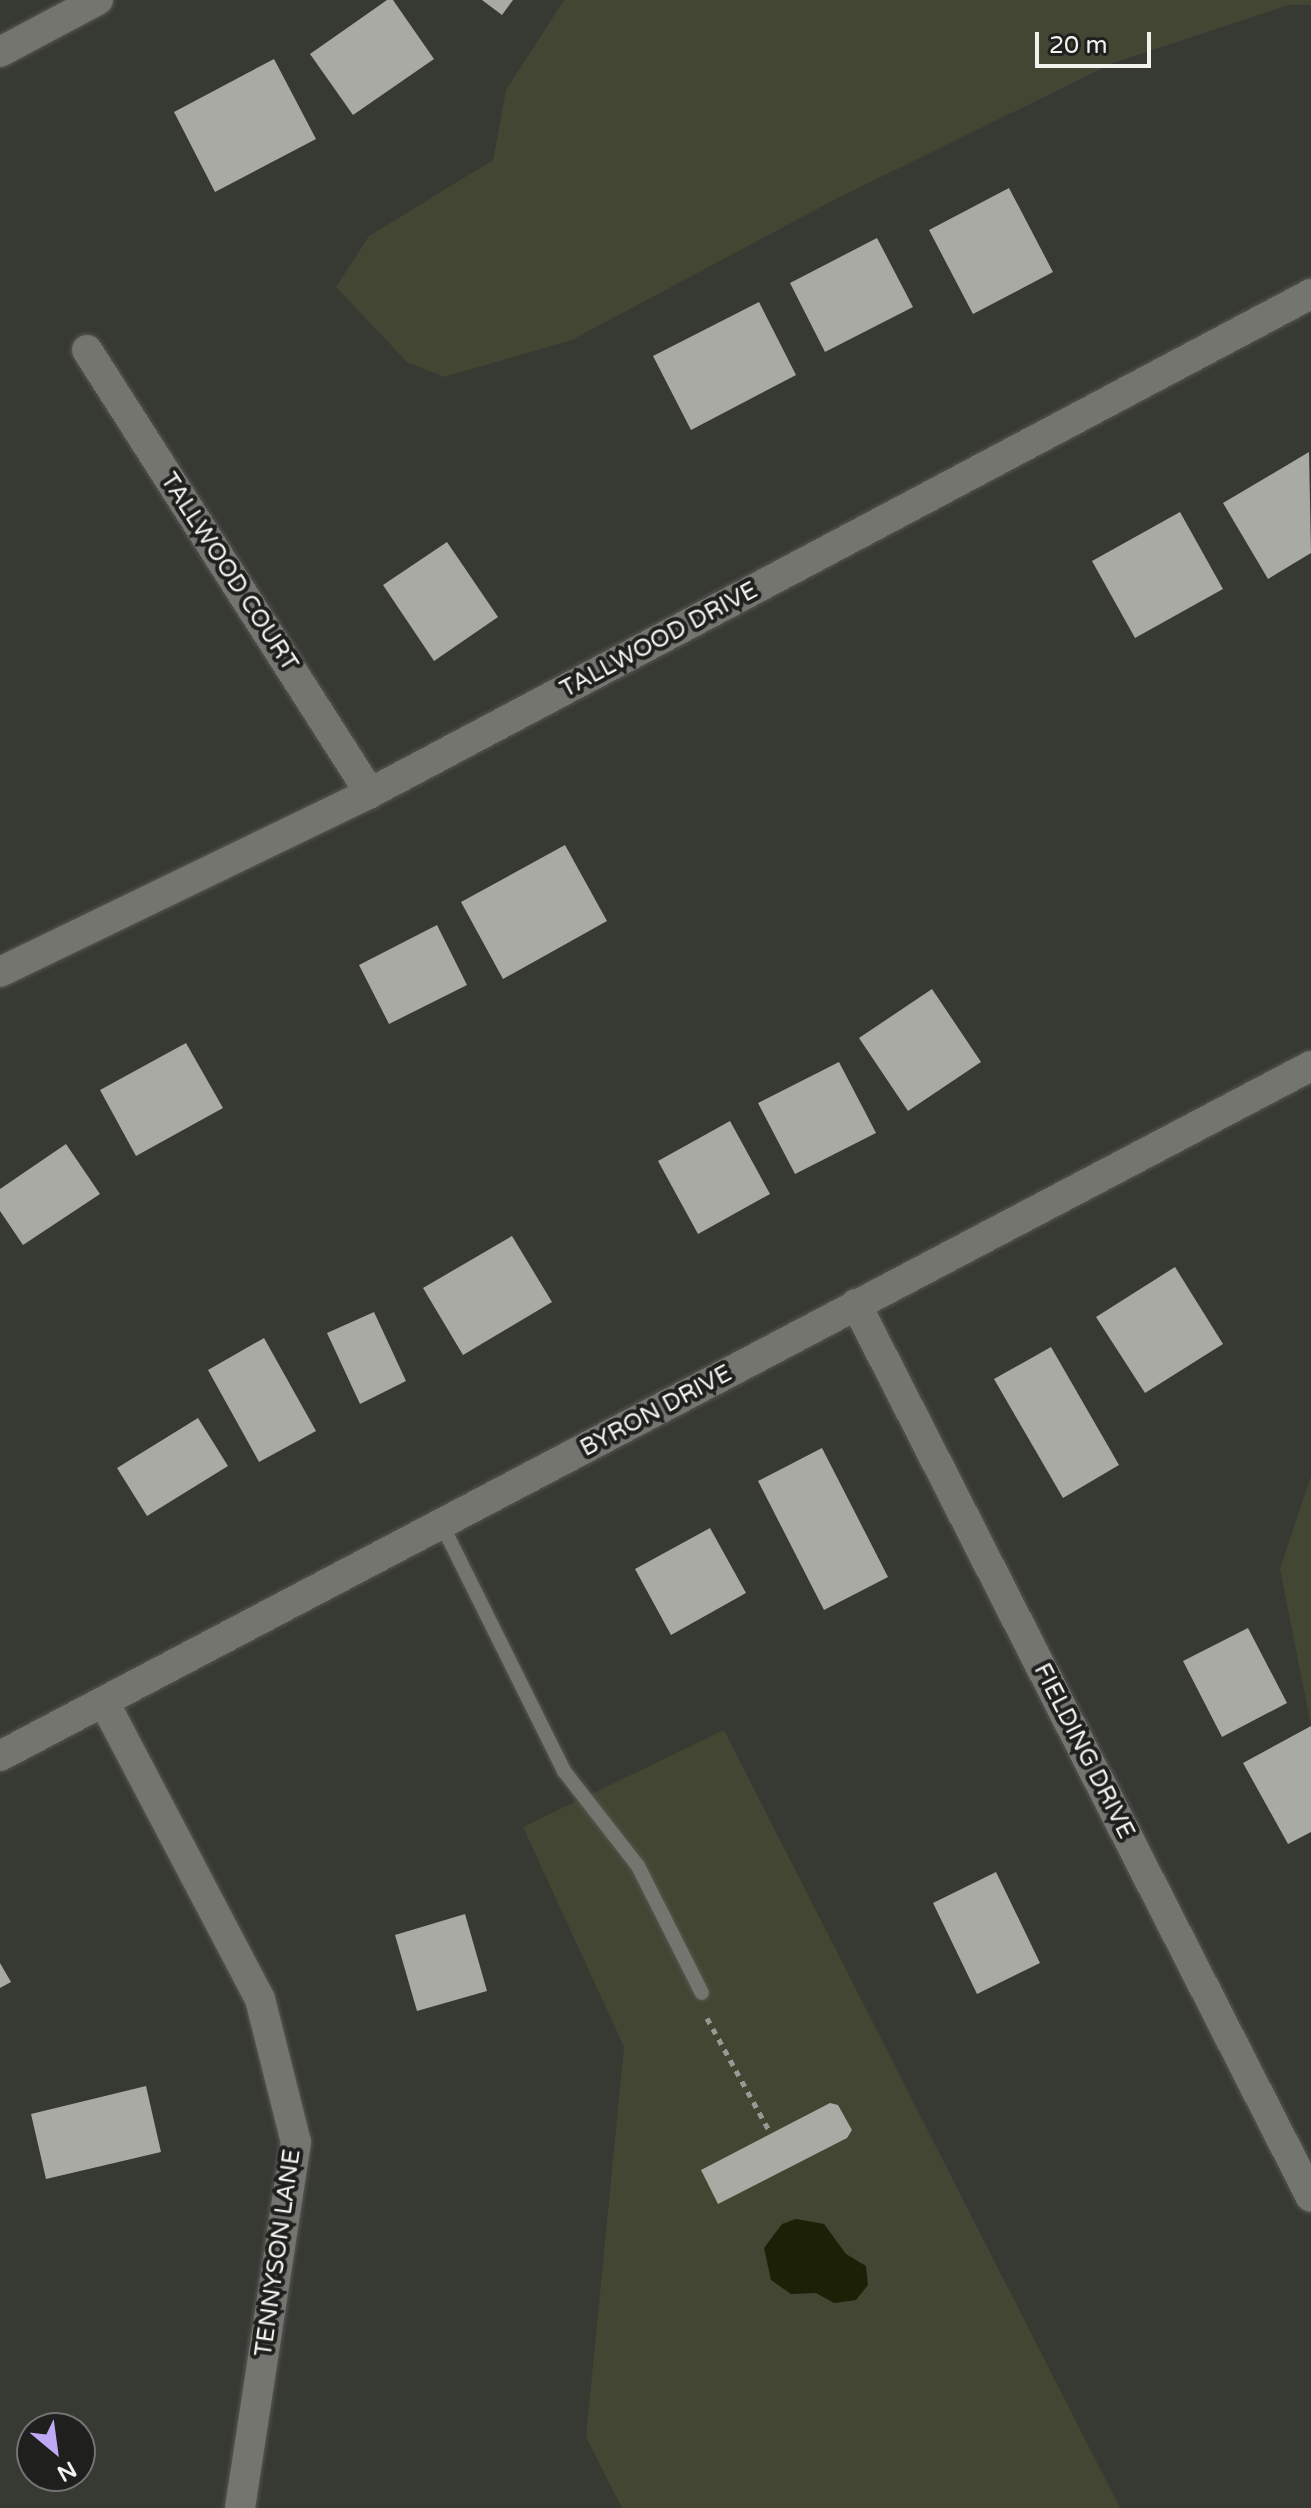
<!DOCTYPE html>
<html>
<head>
<meta charset="utf-8">
<style>
	body { margin:0 }
	#map { position:relative; width:1311px; height:2508px; overflow:hidden; background:#373933; font-family:"Varela Round",sans-serif }
	div>[style] { position:absolute }
	.green>* { inset:0; background:#424632 }
	.water>* { inset:0; background:#1c2007 }
	.building>* { inset:0; background:#a9aaa3 }
	.path>* { height:5px; margin-top:-2.5px; transform-origin:0; background:repeating-linear-gradient(90deg,#979994 0 6px,transparent 0 12px) }
	.roads { filter:drop-shadow(0 0 2px #565751) drop-shadow(0 0 2px #565751) }
	.lane>* { height:14px; margin:-7px; padding:0 7px; transform-origin:7px; border-radius:7px; background:#74756f }
	.street>* { height:30px; margin:-15px; padding:0 15px; transform-origin:15px; border-radius:15px; background:#74756f }
	span { translate:-50% -50%; white-space:nowrap; text-align:center; line-height:1.15; -webkit-text-stroke:8px #1f1f1d; paint-order:stroke }
	.street-label { font-size:24px; color:#f2f3ef }
	.north { position:absolute; left:16px; top:2412px; width:80px; height:80px; box-sizing:border-box; background:#1f1f1d; border:2px solid #737471; border-radius:50%; rotate:151deg; font-size:22px; font-weight:700; line-height:32px; text-align:center; color:#f2f3ef }
	.north::after { content:''; display:block; margin:auto; width:28px; height:36px; background:#bfa9f4; clip-path:polygon(50% 0,100% 100%,50% 72%,0 100%) }
	.scale { position:absolute; left:1035px; top:32px; width:116px; height:36px; box-sizing:border-box; border:4px solid #f2f3ef; border-top:0; padding-left:10px; font-size:24px; line-height:28px; white-space:nowrap; color:#f2f3ef; -webkit-text-stroke:6px #1f1f1d; paint-order:stroke }
</style>
</head>
<body>
<div id="map">
	<div class="green">
		<div style="clip-path:polygon(564px 0,1311px 0,1311px 5px,1289px 5px,1113px 63px,834px 200px,572px 340px,444px 377px,407px 362px,336px 287px,369px 236px,493px 160px,506px 90px)"></div>
		<div style="clip-path:polygon(1311px 1476px,1311px 1726px,1280px 1569px)"></div>
		<div style="clip-path:polygon(724px 1730px,1120px 2508px,622px 2508px,586px 2437px,624px 2047px,523px 1827px)"></div>
	</div>
	<div class="water">
		<div style="clip-path:polygon(796px 2219px,824px 2224px,846px 2254px,866px 2266px,868px 2285px,856px 2300px,834px 2303px,816px 2293px,791px 2294px,771px 2280px,764px 2248px,782px 2224px)"></div>
	</div>
	<div class="building">
		<div style="clip-path:polygon(387px 0,393px 0,434px 59px,353px 115px,310px 54px)"></div>
		<div style="clip-path:polygon(482px 0,513px 0,502px 15px)"></div>
		<div style="clip-path:polygon(274px 59px,316px 139px,215px 192px,174px 112px)"></div>
		<div style="clip-path:polygon(1009px 188px,1053px 272px,973px 314px,929px 230px)"></div>
		<div style="clip-path:polygon(877px 238px,913px 307px,825px 352px,790px 283px)"></div>
		<div style="clip-path:polygon(759px 302px,796px 375px,691px 430px,653px 356px)"></div>
		<div style="clip-path:polygon(1309px 452px,1311px 553px,1268px 579px,1223px 503px)"></div>
		<div style="clip-path:polygon(1180px 512px,1223px 589px,1135px 638px,1092px 561px)"></div>
		<div style="clip-path:polygon(447px 542px,498px 617px,434px 661px,383px 585px)"></div>
		<div style="clip-path:polygon(565px 845px,607px 921px,503px 979px,461px 902px)"></div>
		<div style="clip-path:polygon(437px 925px,467px 985px,389px 1024px,359px 965px)"></div>
		<div style="clip-path:polygon(932px 989px,981px 1062px,908px 1111px,859px 1038px)"></div>
		<div style="clip-path:polygon(186px 1043px,223px 1108px,136px 1156px,100px 1090px)"></div>
		<div style="clip-path:polygon(839px 1062px,876px 1133px,795px 1174px,758px 1103px)"></div>
		<div style="clip-path:polygon(730px 1121px,770px 1194px,698px 1234px,658px 1161px)"></div>
		<div style="clip-path:polygon(66px 1144px,100px 1194px,23px 1245px,0 1211px,0 1189px)"></div>
		<div style="clip-path:polygon(512px 1236px,552px 1302px,463px 1355px,423px 1288px)"></div>
		<div style="clip-path:polygon(1175px 1267px,1223px 1344px,1145px 1393px,1096px 1317px)"></div>
		<div style="clip-path:polygon(374px 1312px,406px 1381px,360px 1404px,327px 1333px)"></div>
		<div style="clip-path:polygon(264px 1338px,316px 1431px,259px 1462px,208px 1370px)"></div>
		<div style="clip-path:polygon(1051px 1347px,1119px 1465px,1063px 1498px,994px 1379px)"></div>
		<div style="clip-path:polygon(198px 1418px,228px 1466px,147px 1516px,117px 1468px)"></div>
		<div style="clip-path:polygon(822px 1448px,888px 1577px,824px 1610px,758px 1481px)"></div>
		<div style="clip-path:polygon(710px 1528px,746px 1593px,671px 1635px,635px 1569px)"></div>
		<div style="clip-path:polygon(1248px 1628px,1287px 1703px,1222px 1737px,1183px 1661px)"></div>
		<div style="clip-path:polygon(1311px 1726px,1311px 1832px,1288px 1844px,1243px 1763px)"></div>
		<div style="clip-path:polygon(996px 1872px,1040px 1963px,977px 1994px,933px 1903px)"></div>
		<div style="clip-path:polygon(465px 1914px,487px 1991px,417px 2011px,395px 1935px)"></div>
		<div style="clip-path:polygon(0 1963px,11px 1982px,0 1988px)"></div>
		<div style="clip-path:polygon(146px 2086px,161px 2152px,46px 2179px,31px 2114px)"></div>
		<div style="clip-path:polygon(830px 2103px,838px 2105px,852px 2130px,847px 2138px,718px 2204px,701px 2170px)"></div>
	</div>
	<div class="path">
		<div style="left:707px;top:2018px;width:132px;rotate:61.1deg"></div>
	</div>
	<div class="roads">
		<div class="lane">
			<div style="left:442px;top:1525px;width:275px;rotate:63.6deg"></div>
			<div style="left:564px;top:1771px;width:120px;rotate:52.1deg"></div>
			<div style="left:638px;top:1866px;width:142px;rotate:63.3deg"></div>
		</div>
		<div class="street">
			<div style="left:0;top:52px;width:111px;rotate:-28deg"></div>
			<div style="left:87px;top:350px;width:526px;rotate:57.43deg"></div>
			<div style="left:0;top:972px;width:411px;rotate:-25.8deg"></div>
			<div style="left:370px;top:793px;width:1065px;rotate:-27.94deg"></div>
			<div style="left:856px;top:1304px;width:1002px;rotate:63deg"></div>
			<div style="left:104px;top:1702px;width:335px;rotate:62.3deg"></div>
			<div style="left:260px;top:1999px;width:147px;rotate:75.9deg"></div>
			<div style="left:296px;top:2142px;width:370px;rotate:98.7deg"></div>
			<div style="left:0;top:1756px;width:1481px;rotate:-27.76deg"></div>
		</div>
	</div>
	<div class="street-label">
		<span style="left:229px;top:572px;rotate:57deg">TALLWOOD COURT</span>
		<span style="left:659px;top:640px;rotate:-28deg">TALLWOOD DRIVE</span>
		<span style="left:656px;top:1411px;rotate:-28deg">BYRON DRIVE</span>
		<span style="left:1084px;top:1751px;rotate:63deg">FIELDING DRIVE</span>
		<span style="left:278px;top:2253px;rotate:-82deg">TENNYSON LANE</span>
	</div>
	<div class="north">N</div>
	<div class="scale">20 m</div>
</div>
</body>
</html>
